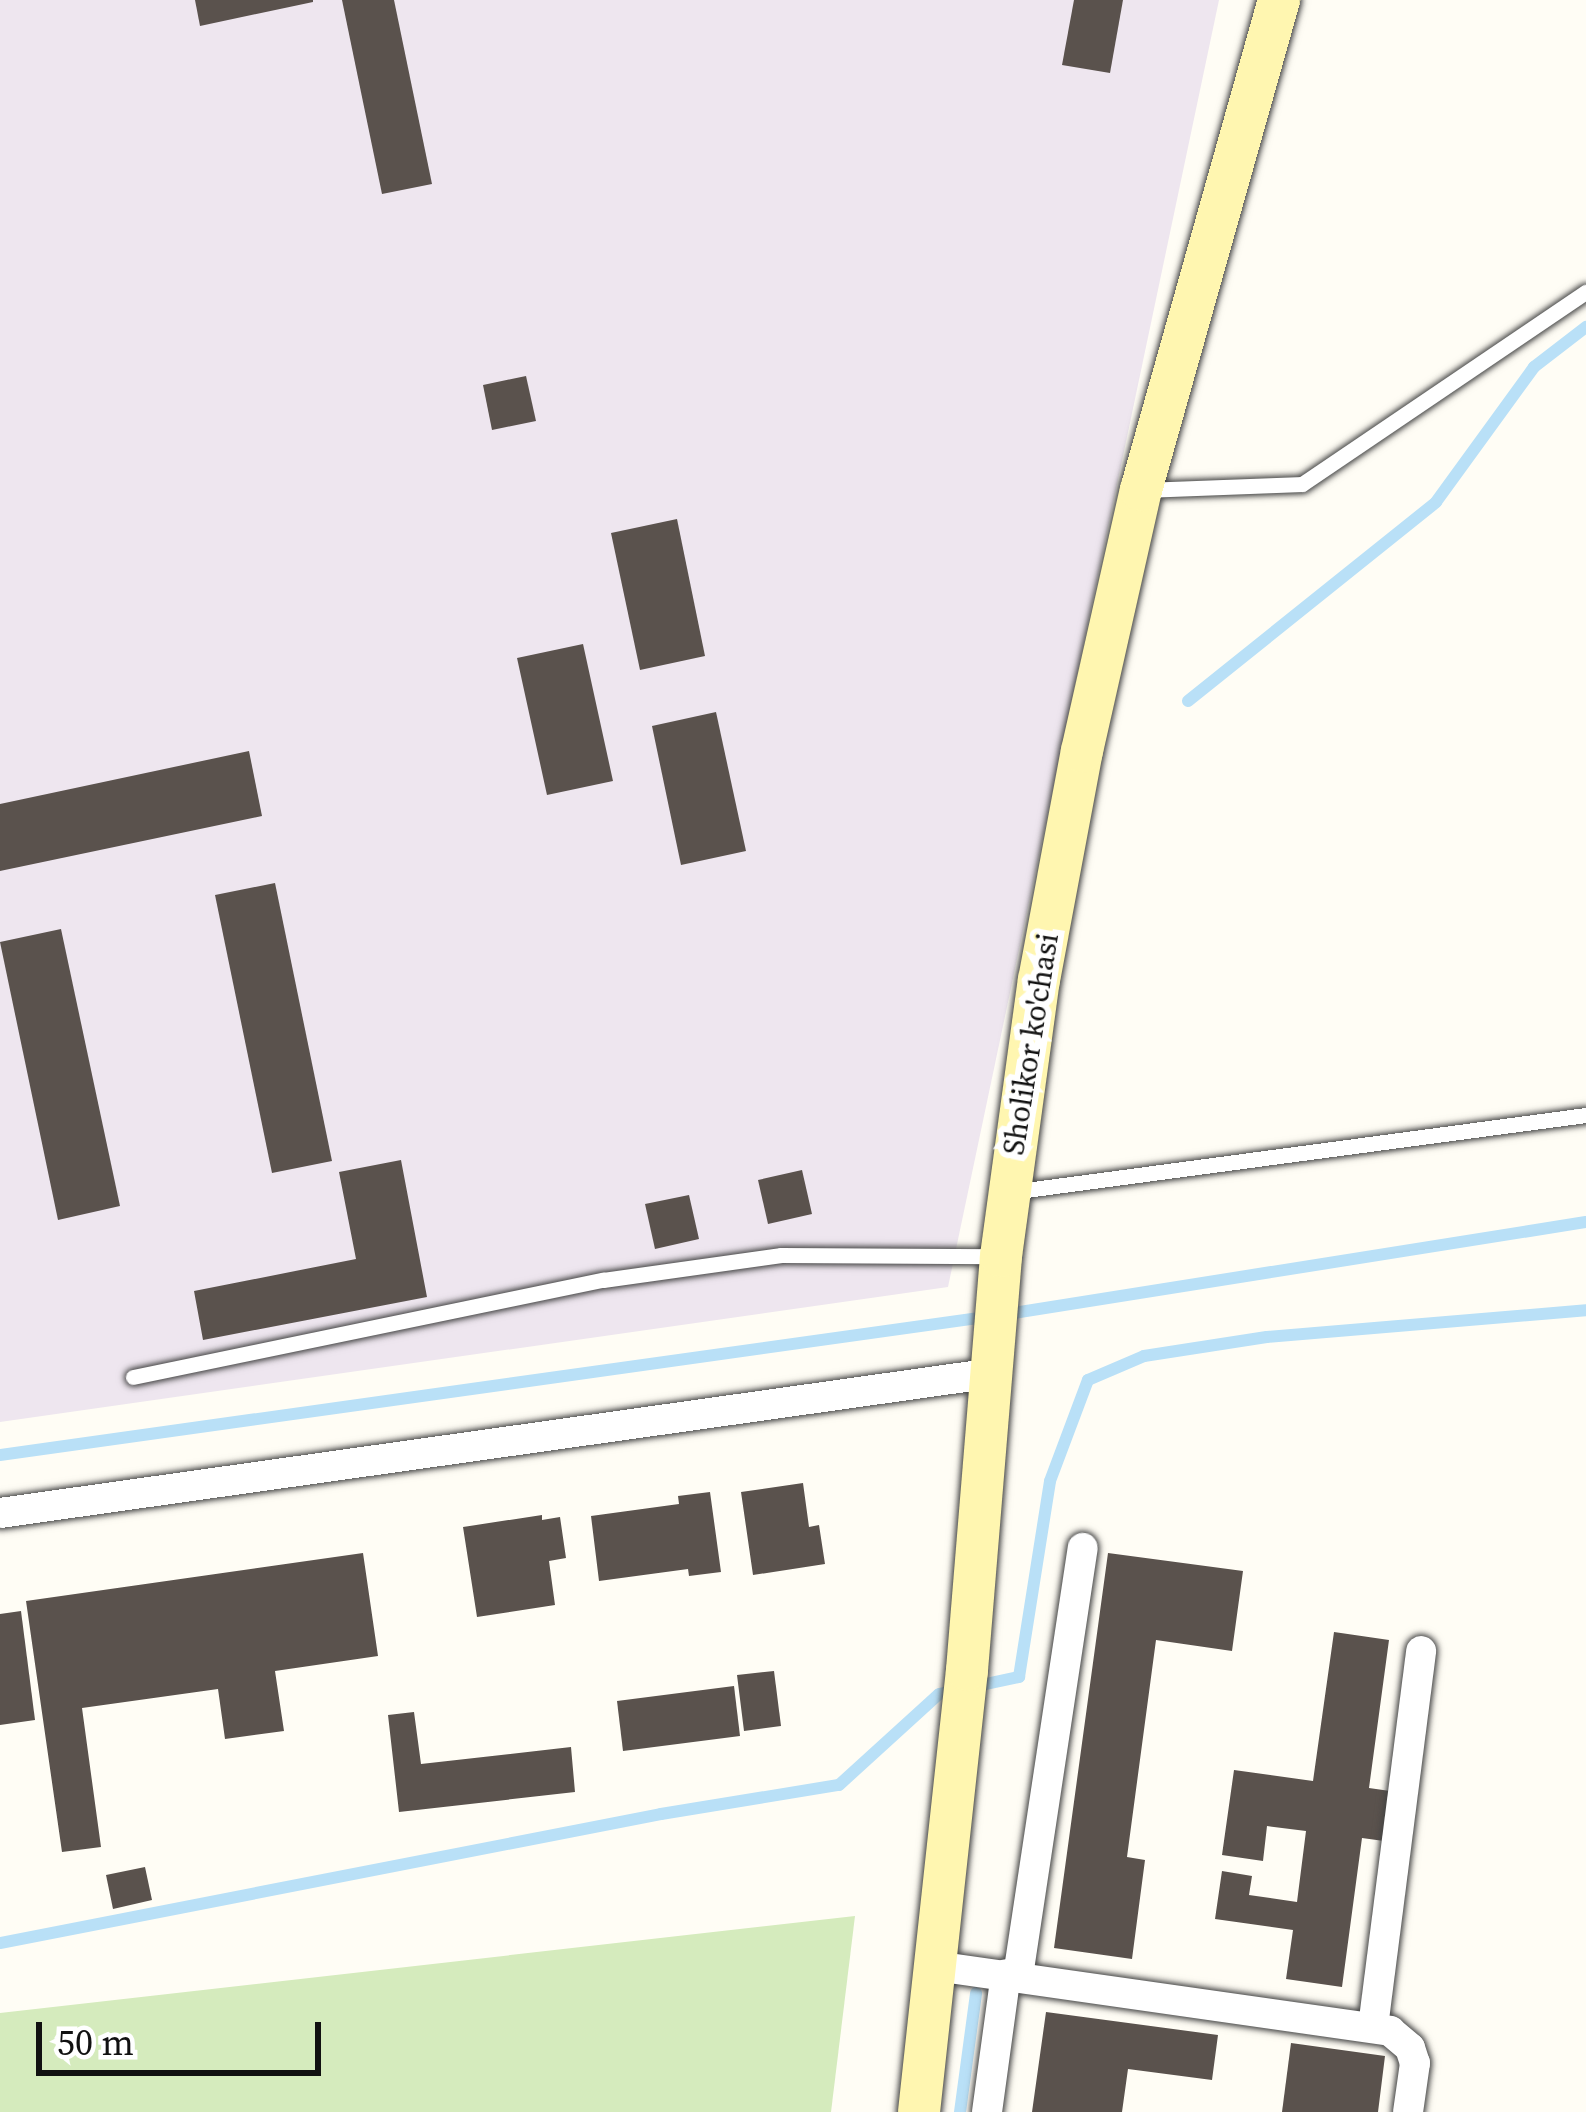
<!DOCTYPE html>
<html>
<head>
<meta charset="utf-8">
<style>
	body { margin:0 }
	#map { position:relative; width:1586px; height:2112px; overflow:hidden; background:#fffdf5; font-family:"Source Serif 4",serif }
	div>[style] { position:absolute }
	.industrial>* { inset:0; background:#eee6ef }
	.green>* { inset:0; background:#d5ebbd }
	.stream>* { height:12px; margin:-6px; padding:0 6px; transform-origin:6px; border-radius:6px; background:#b9e0f7 }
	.building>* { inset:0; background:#5a524d }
	.roads { filter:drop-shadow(0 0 3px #444) drop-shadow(0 0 3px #444) }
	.lane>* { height:15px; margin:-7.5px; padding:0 7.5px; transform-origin:7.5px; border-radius:7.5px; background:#fff }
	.street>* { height:30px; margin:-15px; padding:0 15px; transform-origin:15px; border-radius:15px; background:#fff }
	.secondary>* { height:42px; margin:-21px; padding:0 21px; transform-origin:21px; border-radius:21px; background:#fff6b0 }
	span { translate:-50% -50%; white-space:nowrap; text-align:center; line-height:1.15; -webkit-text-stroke:12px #fff; paint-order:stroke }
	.street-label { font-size:30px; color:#111 }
	.scale { position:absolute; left:36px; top:2022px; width:285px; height:54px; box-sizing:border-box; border:6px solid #111; border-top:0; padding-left:15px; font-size:36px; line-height:42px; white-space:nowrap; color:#111; -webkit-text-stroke:9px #fff; paint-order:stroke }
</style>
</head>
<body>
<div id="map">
	<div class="industrial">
		<div style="clip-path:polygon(0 0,1219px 0,948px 1287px,0 1422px)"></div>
	</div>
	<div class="green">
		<div style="clip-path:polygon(855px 1916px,831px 2112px,0 2112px,0 2013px)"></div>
	</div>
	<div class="stream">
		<div style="left:1188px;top:701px;width:318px;rotate:-38.7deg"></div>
		<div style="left:1436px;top:502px;width:167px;rotate:-54deg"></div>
		<div style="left:1534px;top:367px;width:66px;rotate:-37.6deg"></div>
		<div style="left:1007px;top:1314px;width:586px;rotate:-9.03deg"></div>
		<div style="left:0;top:1455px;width:996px;rotate:-7.97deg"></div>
		<div style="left:0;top:1943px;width:673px;rotate:-11.04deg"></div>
		<div style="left:661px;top:1814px;width:180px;rotate:-9.3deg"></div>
		<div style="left:839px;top:1785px;width:135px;rotate:-42.3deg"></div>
		<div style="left:939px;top:1694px;width:82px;rotate:-12deg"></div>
		<div style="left:1019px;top:1677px;width:198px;rotate:-81deg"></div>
		<div style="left:1050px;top:1481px;width:108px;rotate:-69.4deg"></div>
		<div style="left:1088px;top:1380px;width:61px;rotate:-23.2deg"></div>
		<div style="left:1144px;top:1356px;width:124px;rotate:-8.8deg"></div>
		<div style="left:1267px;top:1337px;width:320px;rotate:-4.8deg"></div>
		<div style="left:960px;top:2112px;width:120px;rotate:-82.3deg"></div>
	</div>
	<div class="building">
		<div style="clip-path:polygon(195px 0,313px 0,313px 2px,200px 26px)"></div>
		<div style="clip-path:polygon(342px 0,394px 0,432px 184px,382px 194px)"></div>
		<div style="clip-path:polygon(1074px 0,1123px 0,1110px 73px,1062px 65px)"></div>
		<div style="clip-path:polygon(526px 376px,536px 421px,492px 430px,483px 385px)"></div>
		<div style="clip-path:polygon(677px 519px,705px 656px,640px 670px,611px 533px)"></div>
		<div style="clip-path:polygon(583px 644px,613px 781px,547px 795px,517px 658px)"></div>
		<div style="clip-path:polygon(716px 712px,746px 851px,681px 865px,652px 726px)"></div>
		<div style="clip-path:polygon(249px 751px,262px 816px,0 871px,0 804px)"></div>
		<div style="clip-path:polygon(275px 883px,332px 1161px,272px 1173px,215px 895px)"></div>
		<div style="clip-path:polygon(61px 929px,120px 1206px,58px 1220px,0 942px)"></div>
		<div style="clip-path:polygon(401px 1160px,427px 1297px,203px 1340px,194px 1291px,356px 1259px,339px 1172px)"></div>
		<div style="clip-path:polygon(802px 1170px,812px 1214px,768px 1224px,758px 1180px)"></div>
		<div style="clip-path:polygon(689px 1195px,699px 1239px,655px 1249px,645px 1204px)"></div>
		<div style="clip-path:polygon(803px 1483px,809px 1527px,819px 1525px,825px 1564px,753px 1575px,741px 1492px)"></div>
		<div style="clip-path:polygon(710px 1492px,721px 1572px,689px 1576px,688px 1569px,599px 1581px,591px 1516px,679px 1504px,678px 1496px)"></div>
		<div style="clip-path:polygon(542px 1515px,542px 1520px,560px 1517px,566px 1558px,549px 1561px,555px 1605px,477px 1617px,463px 1527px)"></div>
		<div style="clip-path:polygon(363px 1553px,378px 1656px,275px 1671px,284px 1731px,225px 1739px,218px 1689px,82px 1708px,101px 1847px,62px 1852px,26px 1601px)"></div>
		<div style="clip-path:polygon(1108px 1553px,1243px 1571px,1232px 1651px,1156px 1640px,1127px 1857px,1145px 1860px,1132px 1959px,1054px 1948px)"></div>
		<div style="clip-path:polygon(21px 1611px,35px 1720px,0 1725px,0 1614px)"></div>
		<div style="clip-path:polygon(1334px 1632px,1389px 1640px,1369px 1788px,1390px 1791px,1384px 1841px,1362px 1838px,1342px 1987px,1286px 1979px,1293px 1930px,1215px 1919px,1222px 1871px,1252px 1876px,1249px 1895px,1297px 1902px,1306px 1831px,1267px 1826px,1263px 1861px,1222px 1855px,1234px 1770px,1313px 1781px)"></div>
		<div style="clip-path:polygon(774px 1671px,781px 1726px,744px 1731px,737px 1675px)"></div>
		<div style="clip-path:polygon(734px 1686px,740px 1736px,623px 1751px,617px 1701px)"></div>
		<div style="clip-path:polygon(414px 1712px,421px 1764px,571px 1747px,575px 1792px,399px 1812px,388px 1715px)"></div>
		<div style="clip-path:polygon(145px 1867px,152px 1900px,113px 1909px,106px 1875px)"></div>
		<div style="clip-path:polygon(1046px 2012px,1218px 2035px,1212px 2080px,1128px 2069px,1122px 2112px,1032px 2112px)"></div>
		<div style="clip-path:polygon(1291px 2043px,1385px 2056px,1378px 2112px,1282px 2112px)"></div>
	</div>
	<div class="roads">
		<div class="lane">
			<div style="left:1144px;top:490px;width:158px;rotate:-2.2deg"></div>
			<div style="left:1302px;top:484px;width:343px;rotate:-34.1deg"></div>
			<div style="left:1011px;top:1192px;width:580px;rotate:-7.63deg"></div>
			<div style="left:133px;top:1377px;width:480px;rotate:-11.7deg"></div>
			<div style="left:603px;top:1280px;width:180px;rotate:-8deg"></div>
			<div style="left:781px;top:1255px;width:217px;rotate:0.3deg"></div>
		</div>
		<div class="street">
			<div style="left:0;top:1513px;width:1004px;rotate:-8.02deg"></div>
			<div style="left:935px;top:1966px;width:460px;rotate:8.1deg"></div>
			<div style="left:1390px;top:2031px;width:26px;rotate:40deg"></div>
			<div style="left:1410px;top:2048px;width:16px;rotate:72deg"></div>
			<div style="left:1415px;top:2063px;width:49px;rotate:98.1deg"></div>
			<div style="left:1018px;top:1976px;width:433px;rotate:-81.4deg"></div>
			<div style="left:1373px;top:2027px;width:379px;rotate:-82.7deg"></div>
			<div style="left:987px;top:2112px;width:139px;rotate:-82.2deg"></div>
		</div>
		<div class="secondary">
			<div style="left:919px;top:2112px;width:445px;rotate:-83.8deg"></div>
			<div style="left:967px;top:1670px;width:415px;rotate:-85.3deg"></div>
			<div style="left:1001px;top:1256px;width:279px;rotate:-82.2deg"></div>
			<div style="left:1039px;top:980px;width:233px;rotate:-79.4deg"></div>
			<div style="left:1082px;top:751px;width:268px;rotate:-77.3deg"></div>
			<div style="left:1141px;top:490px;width:509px;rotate:-74.27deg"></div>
		</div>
	</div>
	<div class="street-label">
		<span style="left:1031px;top:1044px;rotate:-81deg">Sholikor ko'chasi</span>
	</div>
	<div class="scale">50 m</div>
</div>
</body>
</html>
